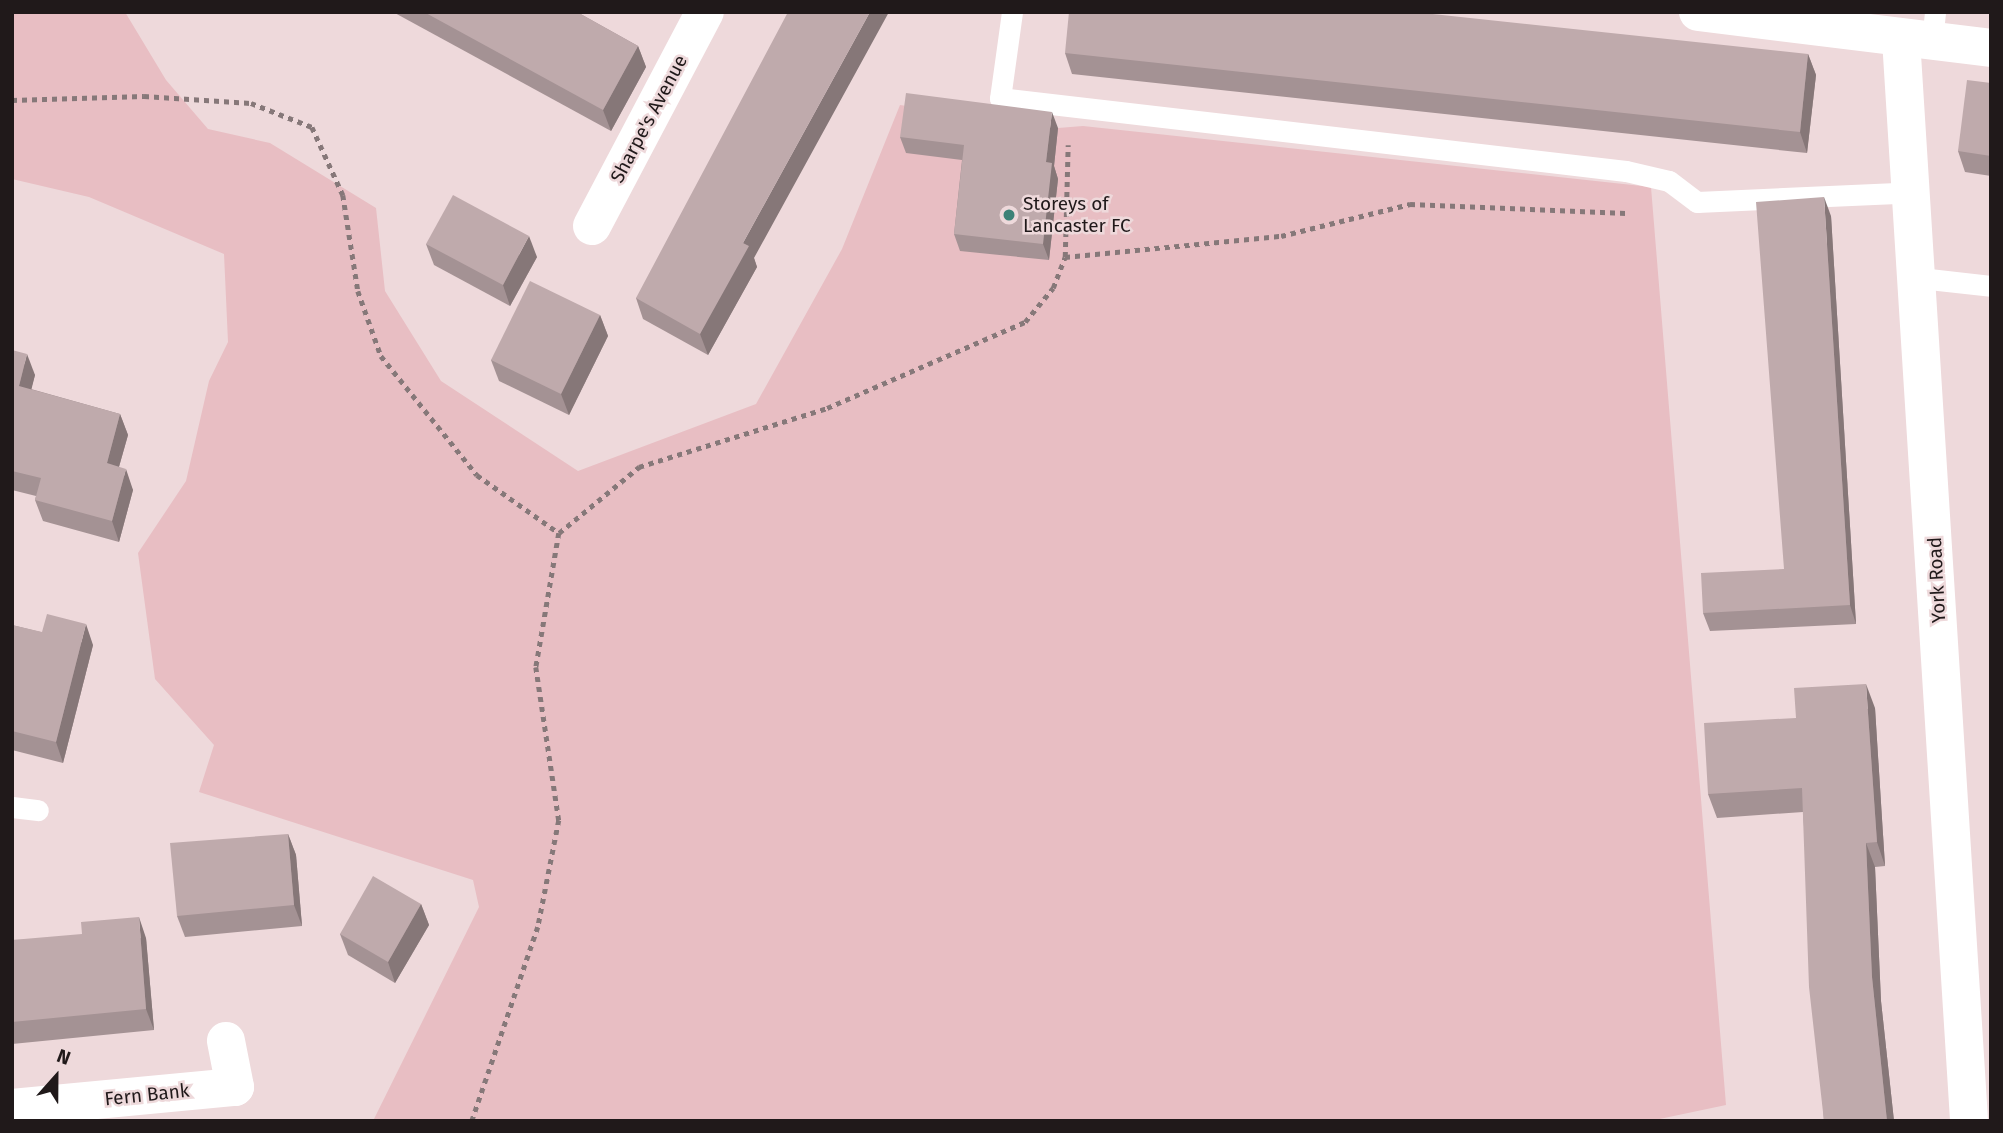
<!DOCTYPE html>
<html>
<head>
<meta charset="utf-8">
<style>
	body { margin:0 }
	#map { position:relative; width:2003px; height:1133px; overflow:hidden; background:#eed9db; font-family:"Fira Sans",sans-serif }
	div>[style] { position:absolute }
	.green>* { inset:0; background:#e8bec3 }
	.path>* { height:4.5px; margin-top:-2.25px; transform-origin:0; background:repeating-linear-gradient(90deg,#867879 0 5px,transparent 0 10px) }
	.service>* { height:21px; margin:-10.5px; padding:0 10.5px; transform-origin:10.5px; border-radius:10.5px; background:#fff }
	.minor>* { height:38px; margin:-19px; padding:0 19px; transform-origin:19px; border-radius:19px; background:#fff }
	.wall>* { inset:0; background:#a49294 }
	.shaded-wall>* { inset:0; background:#867778 }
	.building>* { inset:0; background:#bfaaac }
	.dots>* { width:19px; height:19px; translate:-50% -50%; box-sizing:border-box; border:4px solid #eed9db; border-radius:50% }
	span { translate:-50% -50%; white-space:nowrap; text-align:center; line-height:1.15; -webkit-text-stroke:5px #eed9db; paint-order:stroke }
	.street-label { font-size:19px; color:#20191a }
	.poi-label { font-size:19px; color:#20191a }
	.left { translate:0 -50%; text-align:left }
	.frame { position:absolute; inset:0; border:14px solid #20191a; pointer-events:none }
	.north { position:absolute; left:21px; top:1042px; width:70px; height:70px; -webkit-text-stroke:5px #eed9db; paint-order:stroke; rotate:21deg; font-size:19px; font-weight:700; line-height:28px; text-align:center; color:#20191a }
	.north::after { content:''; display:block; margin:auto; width:24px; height:32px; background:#20191a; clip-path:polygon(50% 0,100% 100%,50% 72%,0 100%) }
</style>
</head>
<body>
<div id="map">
	<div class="green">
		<div style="clip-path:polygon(12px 12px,125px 12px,166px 80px,208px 129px,270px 143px,376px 208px,385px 291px,441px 381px,578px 471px,756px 404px,842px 249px,900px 105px,1058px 128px,1083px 126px,1651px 187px,1726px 1105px,1650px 1121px,373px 1121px,479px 907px,473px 880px,199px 792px,214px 745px,155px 679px,138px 553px,186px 481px,209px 381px,228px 342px,224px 254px,89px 197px,12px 179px)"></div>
	</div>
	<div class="path">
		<div style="left:12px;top:100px;width:132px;rotate:-1.7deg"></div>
		<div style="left:144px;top:96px;width:107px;rotate:3.7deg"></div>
		<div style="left:251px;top:103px;width:66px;rotate:21.5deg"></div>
		<div style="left:312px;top:127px;width:75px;rotate:65.5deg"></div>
		<div style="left:343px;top:195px;width:97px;rotate:81.1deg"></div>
		<div style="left:358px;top:291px;width:69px;rotate:70.5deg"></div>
		<div style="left:381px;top:356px;width:153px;rotate:51.1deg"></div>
		<div style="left:477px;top:475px;width:100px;rotate:35.3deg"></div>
		<div style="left:559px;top:533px;width:136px;rotate:99.7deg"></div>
		<div style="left:536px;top:667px;width:155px;rotate:81.5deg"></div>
		<div style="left:559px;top:820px;width:109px;rotate:101.1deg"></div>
		<div style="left:538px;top:927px;width:205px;rotate:108.8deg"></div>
		<div style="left:1065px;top:257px;width:217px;rotate:-5.6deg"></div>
		<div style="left:1281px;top:236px;width:133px;rotate:-13.9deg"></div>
		<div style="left:1410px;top:204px;width:216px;rotate:2.4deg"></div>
		<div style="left:559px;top:533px;width:104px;rotate:-39.5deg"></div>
		<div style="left:639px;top:467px;width:197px;rotate:-17.4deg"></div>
		<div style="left:827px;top:408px;width:216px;rotate:-23.5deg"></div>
		<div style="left:1025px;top:322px;width:44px;rotate:-50.5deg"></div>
		<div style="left:1053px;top:288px;width:33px;rotate:-69deg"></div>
		<div style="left:1065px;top:257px;width:112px;rotate:-88.5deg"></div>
	</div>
	<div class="service">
		<div style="left:1012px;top:12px;width:87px;rotate:97.9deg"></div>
		<div style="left:1000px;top:98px;width:630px;rotate:6.65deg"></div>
		<div style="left:1626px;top:171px;width:44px;rotate:13.1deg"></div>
		<div style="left:1669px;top:181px;width:35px;rotate:37deg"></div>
		<div style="left:1697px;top:202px;width:217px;rotate:-2.6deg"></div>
		<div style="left:1932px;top:41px;width:29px;rotate:-84deg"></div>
		<div style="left:1920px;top:278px;width:71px;rotate:6.4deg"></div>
		<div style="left:12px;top:807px;width:26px;rotate:7deg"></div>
	</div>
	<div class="minor">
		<div style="left:1698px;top:12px;width:295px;rotate:7deg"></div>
		<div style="left:1901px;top:39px;width:1084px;rotate:86.4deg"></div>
		<div style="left:592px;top:226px;width:242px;rotate:-62.2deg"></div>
		<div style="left:12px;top:1108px;width:224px;rotate:-5.4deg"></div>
		<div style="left:235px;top:1087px;width:47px;rotate:-101.1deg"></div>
	</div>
	<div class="wall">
		<div style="clip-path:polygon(393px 12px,577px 12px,638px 46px,646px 67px,611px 131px)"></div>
		<div style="clip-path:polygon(1065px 53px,1808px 54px,1816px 75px,1807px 153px,1072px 74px)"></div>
		<div style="clip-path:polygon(1991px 83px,1991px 176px,1965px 172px,1958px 151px)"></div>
		<div style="clip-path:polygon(1058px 128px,1054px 166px,1058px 179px,1049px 260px,960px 251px,954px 234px,962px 160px,906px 153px,900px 137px)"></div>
		<div style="clip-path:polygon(1831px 216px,1856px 624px,1710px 631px,1703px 613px,1784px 569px)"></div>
		<div style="clip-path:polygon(426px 244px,537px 257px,510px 306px,434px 265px)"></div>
		<div style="clip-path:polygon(754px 258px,757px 267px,708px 355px,643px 319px,636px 298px)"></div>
		<div style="clip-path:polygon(600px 315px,608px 336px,569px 415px,499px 381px,491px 360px)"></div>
		<div style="clip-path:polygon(12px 350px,35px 375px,31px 389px,120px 414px,128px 435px,119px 467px,133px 490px,119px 542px,43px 521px,35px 500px,36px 496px,12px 490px)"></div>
		<div style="clip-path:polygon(12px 625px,93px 645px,63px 763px,12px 750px)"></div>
		<div style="clip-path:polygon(1875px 708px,1885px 866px,1875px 867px,1881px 1001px,1894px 1121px,1824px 1121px,1803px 812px,1717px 818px,1708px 794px,1796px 718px)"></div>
		<div style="clip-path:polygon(288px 834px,296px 855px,302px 926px,185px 937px,177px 916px)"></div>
		<div style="clip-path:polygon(421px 904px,429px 925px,395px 983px,348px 955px,340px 934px)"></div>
		<div style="clip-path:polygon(146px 938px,154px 1030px,12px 1044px,12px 940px)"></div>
	</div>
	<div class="shaded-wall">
		<div style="clip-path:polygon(870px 12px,889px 12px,754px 258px,757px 267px,708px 355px,700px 334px,743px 243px)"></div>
		<div style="clip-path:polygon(638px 46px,646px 67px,611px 131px,603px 110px)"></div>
		<div style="clip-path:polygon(1808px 54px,1816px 75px,1807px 153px,1800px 132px)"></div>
		<div style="clip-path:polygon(1052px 112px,1058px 128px,1054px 166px,1058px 179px,1049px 260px,1043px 244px,1046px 162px)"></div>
		<div style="clip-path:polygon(1824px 197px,1831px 216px,1856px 624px,1850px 605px)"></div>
		<div style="clip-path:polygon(529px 236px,537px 257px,510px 306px,503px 285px)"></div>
		<div style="clip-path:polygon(600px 315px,608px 336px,569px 415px,561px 394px)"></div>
		<div style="clip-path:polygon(27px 354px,35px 375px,27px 407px,19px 386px)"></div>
		<div style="clip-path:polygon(120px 414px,128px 435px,114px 484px,107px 463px)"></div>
		<div style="clip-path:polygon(126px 469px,133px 490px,119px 542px,112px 521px)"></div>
		<div style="clip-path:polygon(86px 624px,93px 645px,63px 763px,56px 742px)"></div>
		<div style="clip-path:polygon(1866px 684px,1875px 708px,1885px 866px,1877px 842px)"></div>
		<div style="clip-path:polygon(288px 834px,296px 855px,302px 926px,294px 905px)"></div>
		<div style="clip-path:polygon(1866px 843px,1875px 867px,1881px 1001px,1894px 1121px,1887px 1121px,1872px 977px)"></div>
		<div style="clip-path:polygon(421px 904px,429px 925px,395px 983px,388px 962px)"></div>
		<div style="clip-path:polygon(139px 917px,146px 938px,154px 1030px,146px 1009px)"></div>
	</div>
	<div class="building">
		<div style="clip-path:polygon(424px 12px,577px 12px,638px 46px,603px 110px)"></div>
		<div style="clip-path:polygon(788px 12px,870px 12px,743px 243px,749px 246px,700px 334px,636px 298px)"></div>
		<div style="clip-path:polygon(1069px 12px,1414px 12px,1808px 54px,1800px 132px,1065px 53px)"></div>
		<div style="clip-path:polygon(1967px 80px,1991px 83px,1991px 156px,1958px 151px)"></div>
		<div style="clip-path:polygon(906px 93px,1052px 112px,1046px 162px,1052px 163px,1043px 244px,954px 234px,964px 145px,900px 137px)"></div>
		<div style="clip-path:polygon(453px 195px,529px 236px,503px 285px,426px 244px)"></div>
		<div style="clip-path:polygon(1824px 197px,1850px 605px,1703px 613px,1701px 573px,1784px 569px,1756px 202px)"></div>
		<div style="clip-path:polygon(530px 281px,600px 315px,561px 394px,491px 360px)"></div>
		<div style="clip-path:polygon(12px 350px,27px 354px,19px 386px,120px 414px,107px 463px,126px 469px,112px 521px,35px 500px,41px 478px,12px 471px)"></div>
		<div style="clip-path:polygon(47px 614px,86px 624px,56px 742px,12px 731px,12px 625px,42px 632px)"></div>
		<div style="clip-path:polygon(1866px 684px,1877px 842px,1866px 843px,1872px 977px,1887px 1121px,1824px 1121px,1809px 987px,1802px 788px,1708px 794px,1704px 723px,1796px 718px,1794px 688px)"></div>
		<div style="clip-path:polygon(288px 834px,294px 905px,177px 916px,170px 843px)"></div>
		<div style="clip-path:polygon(373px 876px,421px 904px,388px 962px,340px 934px)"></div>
		<div style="clip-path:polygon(139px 917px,146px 1009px,12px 1022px,12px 940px,82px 934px,81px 922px)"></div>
	</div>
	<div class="dots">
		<div style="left:1009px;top:215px;background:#3d8277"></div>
	</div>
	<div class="street-label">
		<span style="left:649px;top:119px;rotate:-62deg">Sharpe's Avenue</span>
		<span style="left:1937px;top:580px;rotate:-93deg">York Road</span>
		<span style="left:147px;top:1095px;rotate:-6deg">Fern Bank</span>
	</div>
	<div class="poi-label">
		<span class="left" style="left:1023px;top:215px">Storeys of<br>Lancaster FC</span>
	</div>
	<div class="frame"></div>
	<div class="north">N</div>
</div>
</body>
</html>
